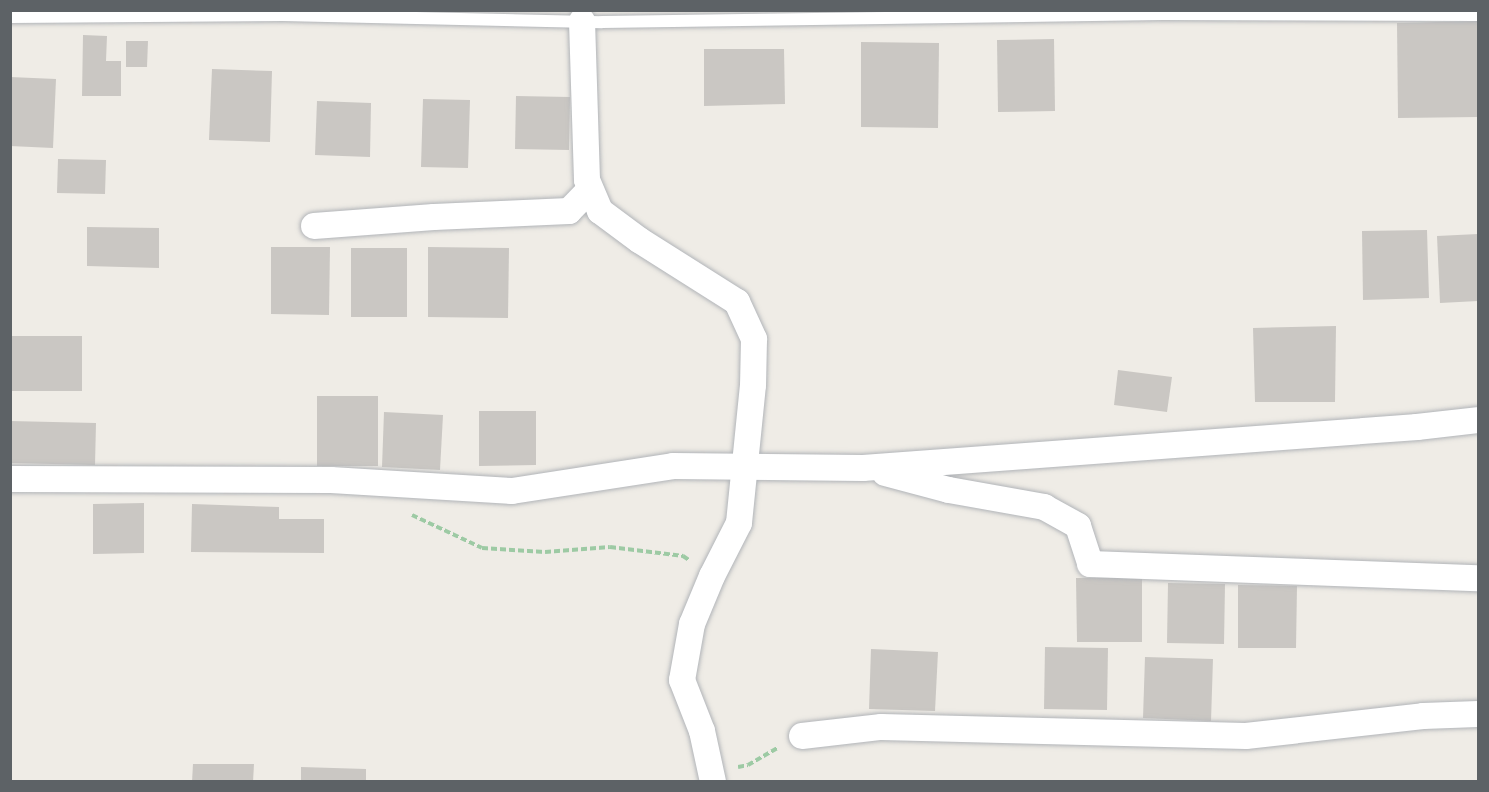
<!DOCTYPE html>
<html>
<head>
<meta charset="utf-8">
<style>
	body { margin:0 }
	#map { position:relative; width:1489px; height:792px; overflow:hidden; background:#efece6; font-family:"Work Sans",sans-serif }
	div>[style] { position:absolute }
	.building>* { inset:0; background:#cac7c3 }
	.path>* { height:4px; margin-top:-2px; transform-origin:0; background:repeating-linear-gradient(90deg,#9dcaa4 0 6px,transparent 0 9px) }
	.roads { filter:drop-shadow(0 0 2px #b1b4b8) drop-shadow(0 0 2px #b1b4b8) }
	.lane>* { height:12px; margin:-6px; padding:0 6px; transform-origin:6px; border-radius:6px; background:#fff }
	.street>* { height:26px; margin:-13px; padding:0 13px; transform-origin:13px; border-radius:13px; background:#fff }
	span { translate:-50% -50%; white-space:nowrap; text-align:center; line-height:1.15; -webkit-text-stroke:5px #fff; paint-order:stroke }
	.frame { position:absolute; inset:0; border:12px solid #5d6266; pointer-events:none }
</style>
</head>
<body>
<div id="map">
	<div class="building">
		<div style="clip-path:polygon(1478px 21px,1478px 117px,1398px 118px,1397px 23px)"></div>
		<div style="clip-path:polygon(83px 35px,107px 36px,106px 61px,121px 61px,121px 96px,82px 96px)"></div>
		<div style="clip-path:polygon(1054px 39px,1055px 111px,998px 112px,997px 40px)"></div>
		<div style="clip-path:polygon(126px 41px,148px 41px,147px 67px,126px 67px)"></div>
		<div style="clip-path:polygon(861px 42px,939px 43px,938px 128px,861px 127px)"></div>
		<div style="clip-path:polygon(704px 49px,784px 49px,785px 104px,704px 106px)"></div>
		<div style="clip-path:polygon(212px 69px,272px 71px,270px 142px,209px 140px)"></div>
		<div style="clip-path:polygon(10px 77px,56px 79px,53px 148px,10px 146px)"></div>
		<div style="clip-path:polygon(516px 96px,570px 97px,569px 150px,515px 149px)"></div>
		<div style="clip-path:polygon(423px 99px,470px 100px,468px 168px,421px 167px)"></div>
		<div style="clip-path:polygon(317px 101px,371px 103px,370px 157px,315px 155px)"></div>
		<div style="clip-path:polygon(58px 159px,106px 160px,105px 194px,57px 193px)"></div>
		<div style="clip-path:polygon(87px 227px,159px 228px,159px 268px,87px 266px)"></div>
		<div style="clip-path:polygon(1427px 230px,1429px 298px,1363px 300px,1362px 231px)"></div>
		<div style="clip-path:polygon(1478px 234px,1478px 301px,1440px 303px,1437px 236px)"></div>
		<div style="clip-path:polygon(271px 247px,330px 247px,329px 315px,271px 314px)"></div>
		<div style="clip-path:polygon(428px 247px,509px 248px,508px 318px,428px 317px)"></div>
		<div style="clip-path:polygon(351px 248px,407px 248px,407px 317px,351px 317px)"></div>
		<div style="clip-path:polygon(1336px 326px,1335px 402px,1255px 402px,1253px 328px)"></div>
		<div style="clip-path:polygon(10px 336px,82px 336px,82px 391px,10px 391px)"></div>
		<div style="clip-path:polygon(1118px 370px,1172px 377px,1167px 412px,1114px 405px)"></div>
		<div style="clip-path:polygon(317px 396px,378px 396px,378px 466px,317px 466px)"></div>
		<div style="clip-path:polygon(479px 411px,536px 411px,536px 465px,479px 466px)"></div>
		<div style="clip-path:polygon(384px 412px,443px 415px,440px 470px,382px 467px)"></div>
		<div style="clip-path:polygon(10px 421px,96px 423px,95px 465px,10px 463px)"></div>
		<div style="clip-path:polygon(144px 503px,144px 553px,93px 554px,93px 504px)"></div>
		<div style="clip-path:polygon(192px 504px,279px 507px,279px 519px,324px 519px,324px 553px,191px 552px)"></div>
		<div style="clip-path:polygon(1076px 578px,1142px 578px,1142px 642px,1077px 642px)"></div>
		<div style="clip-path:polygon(1168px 583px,1225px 584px,1224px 644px,1167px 643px)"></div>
		<div style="clip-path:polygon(1238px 585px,1297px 586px,1296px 648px,1238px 648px)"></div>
		<div style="clip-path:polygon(1045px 647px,1108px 648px,1107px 710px,1044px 709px)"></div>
		<div style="clip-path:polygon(871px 649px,938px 652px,935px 711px,869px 709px)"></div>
		<div style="clip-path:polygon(1145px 657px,1213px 659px,1211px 721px,1143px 718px)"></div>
		<div style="clip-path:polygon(193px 764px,254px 764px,253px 782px,192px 782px)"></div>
		<div style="clip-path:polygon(301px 767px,366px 769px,366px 782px,301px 782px)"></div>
	</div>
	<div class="path">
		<div style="left:412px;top:515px;width:77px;rotate:25.2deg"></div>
		<div style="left:482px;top:548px;width:63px;rotate:3.6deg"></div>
		<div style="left:545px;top:552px;width:65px;rotate:-4.4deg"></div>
		<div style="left:610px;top:547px;width:74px;rotate:7deg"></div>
		<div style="left:683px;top:556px;width:7px;rotate:34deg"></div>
		<div style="left:738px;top:767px;width:10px;rotate:-11deg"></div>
		<div style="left:748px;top:765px;width:34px;rotate:-30deg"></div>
	</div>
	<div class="roads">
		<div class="lane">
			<div style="left:10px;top:17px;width:273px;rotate:-0.4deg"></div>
			<div style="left:283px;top:15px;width:319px;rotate:1.3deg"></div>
			<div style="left:602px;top:22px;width:560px;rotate:-0.82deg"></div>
			<div style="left:1162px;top:14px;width:316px;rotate:0.2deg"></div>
		</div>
		<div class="street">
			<div style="left:582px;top:21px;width:159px;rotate:88.2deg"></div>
			<div style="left:587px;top:180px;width:34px;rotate:67deg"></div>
			<div style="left:600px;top:211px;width:49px;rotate:36.6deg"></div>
			<div style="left:639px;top:240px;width:116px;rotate:32.3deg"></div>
			<div style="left:737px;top:302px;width:41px;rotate:65.3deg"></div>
			<div style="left:754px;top:339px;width:46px;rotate:91.2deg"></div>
			<div style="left:753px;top:385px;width:139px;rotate:95.8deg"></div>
			<div style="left:739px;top:523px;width:59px;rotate:117deg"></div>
			<div style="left:712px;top:576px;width:52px;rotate:112.6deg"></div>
			<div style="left:692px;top:624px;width:57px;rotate:100.1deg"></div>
			<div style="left:682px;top:680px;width:55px;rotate:68.6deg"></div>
			<div style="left:702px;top:731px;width:52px;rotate:77.8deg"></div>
			<div style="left:314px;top:226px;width:120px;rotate:-4.3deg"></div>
			<div style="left:434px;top:217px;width:135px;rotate:-2.5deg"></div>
			<div style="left:569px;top:211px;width:30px;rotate:-46deg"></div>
			<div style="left:885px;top:473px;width:66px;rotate:14.9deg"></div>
			<div style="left:949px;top:490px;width:97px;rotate:10.1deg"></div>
			<div style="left:1044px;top:507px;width:39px;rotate:29deg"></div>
			<div style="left:1078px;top:526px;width:40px;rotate:72deg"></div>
			<div style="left:1090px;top:564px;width:388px;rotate:2.1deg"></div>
			<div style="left:10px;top:479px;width:321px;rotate:0.2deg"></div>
			<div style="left:331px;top:480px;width:181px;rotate:3.5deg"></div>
			<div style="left:512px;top:491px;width:163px;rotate:-8.8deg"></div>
			<div style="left:673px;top:466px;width:190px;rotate:0.6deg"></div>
			<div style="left:863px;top:468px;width:556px;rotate:-4.23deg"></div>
			<div style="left:1417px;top:427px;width:61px;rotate:-6.5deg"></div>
			<div style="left:802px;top:736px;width:80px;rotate:-6.5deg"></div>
			<div style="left:881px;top:727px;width:365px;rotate:1.4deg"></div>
			<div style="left:1246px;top:736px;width:178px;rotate:-6.4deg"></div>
			<div style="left:1423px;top:716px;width:55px;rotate:-2.1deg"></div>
		</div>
	</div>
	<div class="frame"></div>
</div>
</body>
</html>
